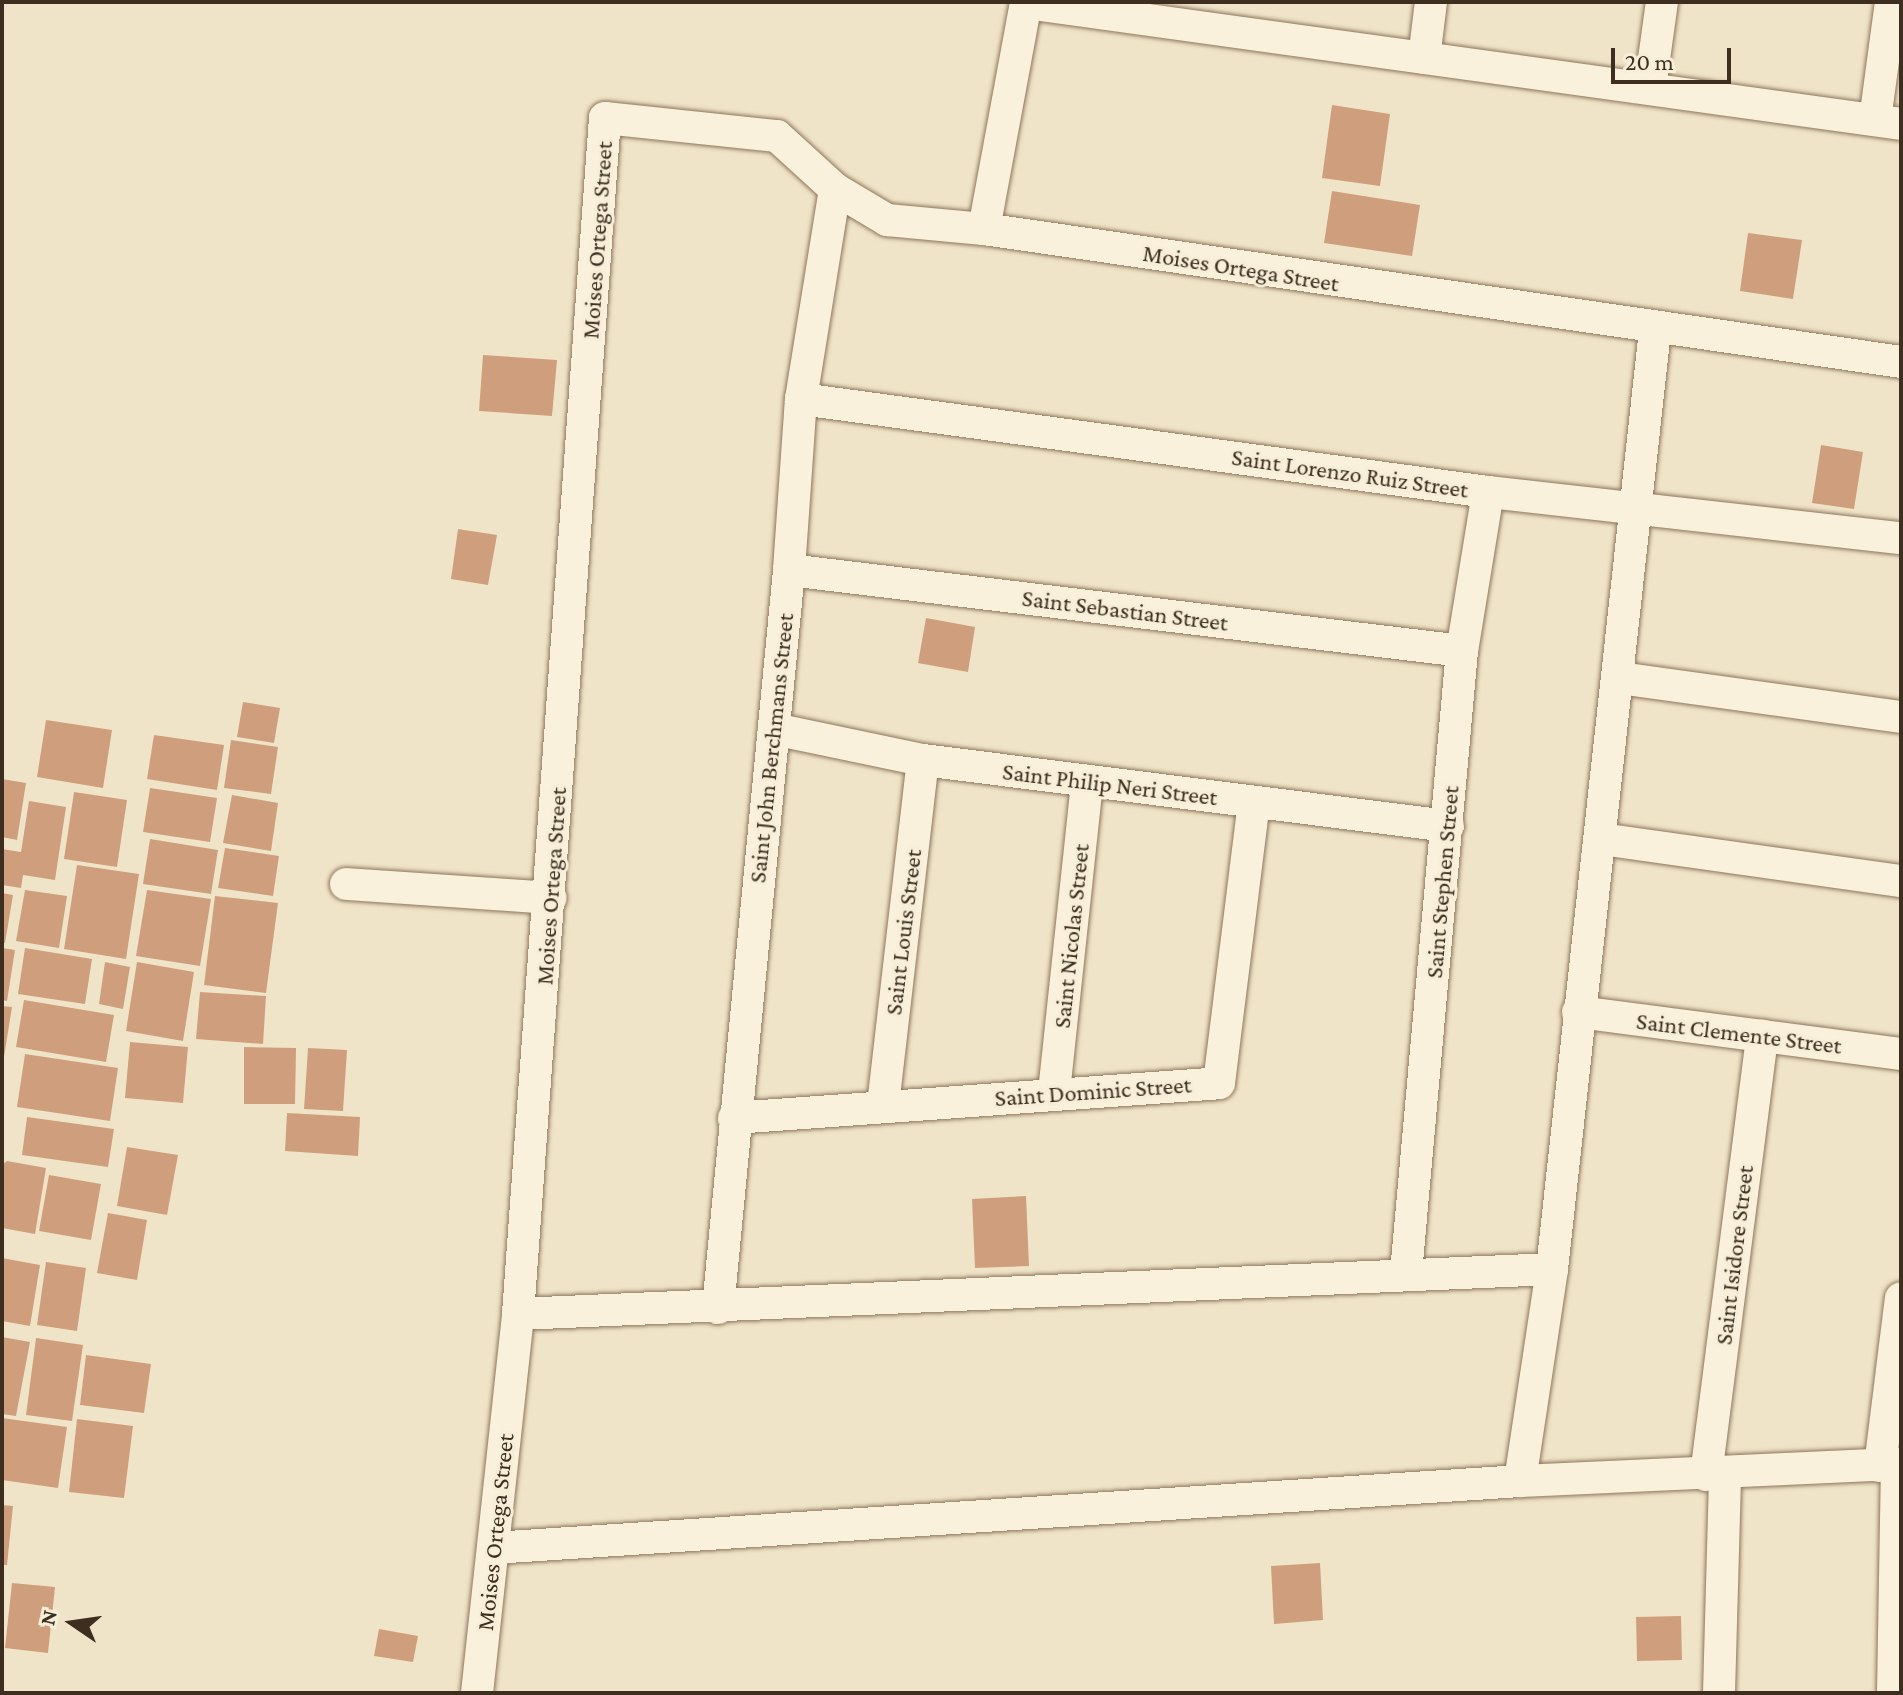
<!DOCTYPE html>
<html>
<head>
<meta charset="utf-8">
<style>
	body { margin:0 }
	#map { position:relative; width:1903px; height:1695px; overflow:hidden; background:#f0e4c8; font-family:"Crimson Pro",serif }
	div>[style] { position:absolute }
	.building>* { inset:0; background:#cf9f7d }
	.roads { filter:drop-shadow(0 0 2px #8d765c) drop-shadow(0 0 2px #8d765c) }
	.street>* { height:32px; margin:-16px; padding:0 16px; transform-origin:16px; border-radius:16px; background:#faf1dc }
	span { translate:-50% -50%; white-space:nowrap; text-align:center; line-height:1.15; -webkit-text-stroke:6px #f7eed8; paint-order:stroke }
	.street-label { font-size:24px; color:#3d2e20 }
	.frame { position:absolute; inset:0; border:4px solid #3d2e20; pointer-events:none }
	.north { position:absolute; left:32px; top:1583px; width:80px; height:80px; -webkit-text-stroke:6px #f7eed8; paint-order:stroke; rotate:283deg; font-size:22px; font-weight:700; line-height:32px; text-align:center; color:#3d2e20 }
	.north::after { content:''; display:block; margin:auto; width:28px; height:36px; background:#3d2e20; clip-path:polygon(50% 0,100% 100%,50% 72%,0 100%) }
	.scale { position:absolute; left:1611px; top:48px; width:120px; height:36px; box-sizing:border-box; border:4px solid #3d2e20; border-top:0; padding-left:10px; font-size:24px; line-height:28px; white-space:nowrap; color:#3d2e20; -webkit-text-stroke:6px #f7eed8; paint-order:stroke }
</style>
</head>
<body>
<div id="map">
	<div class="building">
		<div style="clip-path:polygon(1332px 105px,1390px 114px,1380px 186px,1322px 178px)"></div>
		<div style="clip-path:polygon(1332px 191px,1420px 205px,1412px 256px,1324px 243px)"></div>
		<div style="clip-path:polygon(1748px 233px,1802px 240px,1793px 299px,1740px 291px)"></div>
		<div style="clip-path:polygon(483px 355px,557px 360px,552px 416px,479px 411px)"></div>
		<div style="clip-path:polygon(1821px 445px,1863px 452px,1854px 509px,1812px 503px)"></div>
		<div style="clip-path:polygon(458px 529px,497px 535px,488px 585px,451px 579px)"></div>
		<div style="clip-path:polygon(926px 618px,975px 627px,968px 672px,918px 663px)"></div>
		<div style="clip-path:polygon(243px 702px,280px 708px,274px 743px,237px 737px)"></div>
		<div style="clip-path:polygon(46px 720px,112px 730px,103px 788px,37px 777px)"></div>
		<div style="clip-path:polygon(154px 735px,224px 745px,217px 790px,147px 779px)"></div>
		<div style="clip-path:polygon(231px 740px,278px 747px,271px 794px,224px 788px)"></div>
		<div style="clip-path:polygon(2px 779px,26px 783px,17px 840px,2px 837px)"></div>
		<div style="clip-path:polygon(150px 788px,217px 798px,210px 842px,143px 832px)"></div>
		<div style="clip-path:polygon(74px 792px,127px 800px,117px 867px,64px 859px)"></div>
		<div style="clip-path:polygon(232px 795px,278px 803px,271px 851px,223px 843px)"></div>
		<div style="clip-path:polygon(29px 801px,66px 807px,55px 880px,23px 875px,21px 888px,2px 885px,2px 849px,21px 852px)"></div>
		<div style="clip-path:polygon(150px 839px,218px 850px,211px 894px,143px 884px)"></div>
		<div style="clip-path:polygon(225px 848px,279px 856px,273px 896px,218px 888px)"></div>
		<div style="clip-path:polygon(77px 865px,139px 874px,126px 959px,64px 949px)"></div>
		<div style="clip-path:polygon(25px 890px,67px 896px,59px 948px,16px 941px)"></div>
		<div style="clip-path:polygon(147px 890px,211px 899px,200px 966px,136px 956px)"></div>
		<div style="clip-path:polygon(2px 893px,13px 895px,5px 943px,2px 942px)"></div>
		<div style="clip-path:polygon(215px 896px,278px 903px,266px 993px,204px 985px)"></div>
		<div style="clip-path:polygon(2px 948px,15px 950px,7px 1001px,2px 1000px)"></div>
		<div style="clip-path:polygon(25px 948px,92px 959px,85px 1004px,18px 994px)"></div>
		<div style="clip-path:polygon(105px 962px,130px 967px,123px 1009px,99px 1004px)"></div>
		<div style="clip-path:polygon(137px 962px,194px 972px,183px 1041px,126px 1031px)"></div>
		<div style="clip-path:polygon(200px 992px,266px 996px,263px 1044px,196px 1039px)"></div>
		<div style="clip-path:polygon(24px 1000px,114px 1015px,106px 1062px,16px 1047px)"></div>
		<div style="clip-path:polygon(2px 1006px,12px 1007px,4px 1057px,2px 1057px)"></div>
		<div style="clip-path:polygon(130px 1042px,188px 1047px,183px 1103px,125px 1098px)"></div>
		<div style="clip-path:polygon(244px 1047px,296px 1048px,295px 1104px,244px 1104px)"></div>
		<div style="clip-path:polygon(308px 1048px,347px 1050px,343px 1111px,304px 1109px)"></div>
		<div style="clip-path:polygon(25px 1054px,118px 1068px,110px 1121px,17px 1107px)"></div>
		<div style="clip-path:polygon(287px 1113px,360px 1117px,358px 1156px,285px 1151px)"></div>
		<div style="clip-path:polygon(27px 1117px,114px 1129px,108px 1167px,22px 1155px)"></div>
		<div style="clip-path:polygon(127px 1147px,178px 1155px,167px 1215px,117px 1206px)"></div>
		<div style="clip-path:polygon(7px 1161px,46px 1168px,35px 1234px,2px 1228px,2px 1165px)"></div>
		<div style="clip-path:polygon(49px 1175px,101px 1184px,91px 1240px,39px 1231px)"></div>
		<div style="clip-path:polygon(1026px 1196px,1029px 1266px,975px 1268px,972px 1199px)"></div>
		<div style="clip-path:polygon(108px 1213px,147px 1220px,137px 1280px,97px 1273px)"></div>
		<div style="clip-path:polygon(2px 1258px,40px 1265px,30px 1326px,2px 1321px)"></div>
		<div style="clip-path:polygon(46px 1262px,86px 1268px,77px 1331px,37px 1325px)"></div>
		<div style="clip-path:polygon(2px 1337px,30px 1342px,16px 1416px,2px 1414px)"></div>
		<div style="clip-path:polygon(36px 1338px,83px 1345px,72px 1421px,26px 1415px)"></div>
		<div style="clip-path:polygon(86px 1355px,151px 1364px,144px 1413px,80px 1405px)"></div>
		<div style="clip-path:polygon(2px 1418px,67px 1427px,58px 1488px,2px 1480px)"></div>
		<div style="clip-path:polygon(77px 1419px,133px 1426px,124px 1498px,69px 1492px)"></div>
		<div style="clip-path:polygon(2px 1505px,13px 1506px,7px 1565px,2px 1565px)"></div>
		<div style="clip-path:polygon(1320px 1563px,1323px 1620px,1274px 1624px,1271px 1566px)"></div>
		<div style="clip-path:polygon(12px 1583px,55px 1587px,48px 1653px,5px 1648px)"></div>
		<div style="clip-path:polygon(1681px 1616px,1682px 1660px,1637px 1661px,1636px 1617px)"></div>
		<div style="clip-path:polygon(379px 1629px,418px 1636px,413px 1662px,374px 1656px)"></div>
	</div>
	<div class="roads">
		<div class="street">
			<div style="left:1026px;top:3px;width:883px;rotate:7.87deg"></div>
			<div style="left:1424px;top:58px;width:56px;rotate:-82.9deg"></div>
			<div style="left:1650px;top:88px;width:87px;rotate:-82.1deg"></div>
			<div style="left:1875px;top:120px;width:119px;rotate:-82.3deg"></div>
			<div style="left:984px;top:229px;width:231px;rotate:-79.5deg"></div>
			<div style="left:801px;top:399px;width:693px;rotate:7.71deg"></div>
			<div style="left:1488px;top:492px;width:416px;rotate:6.4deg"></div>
			<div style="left:789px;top:570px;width:678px;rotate:6.86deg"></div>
			<div style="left:1620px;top:678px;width:284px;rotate:7.9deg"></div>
			<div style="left:774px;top:729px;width:152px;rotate:11.8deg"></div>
			<div style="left:923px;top:760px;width:529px;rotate:7.17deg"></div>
			<div style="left:1601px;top:839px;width:303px;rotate:8deg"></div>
			<div style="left:346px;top:884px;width:205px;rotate:3.9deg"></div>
			<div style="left:1578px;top:1012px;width:326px;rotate:7.4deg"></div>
			<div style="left:1054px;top:1092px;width:313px;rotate:-83.9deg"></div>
			<div style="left:883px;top:1105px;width:347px;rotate:-83.4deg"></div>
			<div style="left:734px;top:1118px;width:486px;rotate:-4.1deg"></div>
			<div style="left:1219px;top:1083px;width:282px;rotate:-82.9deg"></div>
			<div style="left:1406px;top:1273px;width:625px;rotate:-84.86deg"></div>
			<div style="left:1462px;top:651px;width:161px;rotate:-80.7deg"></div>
			<div style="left:718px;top:1308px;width:741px;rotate:-84.5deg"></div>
			<div style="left:789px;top:570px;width:171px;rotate:-86deg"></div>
			<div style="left:801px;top:399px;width:213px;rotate:-80.8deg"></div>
			<div style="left:518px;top:1314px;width:1035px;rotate:-2.49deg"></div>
			<div style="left:1880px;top:1466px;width:169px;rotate:-82.9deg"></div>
			<div style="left:1706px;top:1475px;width:443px;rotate:-82.7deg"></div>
			<div style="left:1520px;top:1481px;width:214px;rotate:-81.4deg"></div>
			<div style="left:1552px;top:1269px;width:945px;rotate:-83.74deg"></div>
			<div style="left:493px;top:1548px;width:1029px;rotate:-3.73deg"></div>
			<div style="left:1520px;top:1481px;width:381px;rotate:-2.6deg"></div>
			<div style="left:477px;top:1693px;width:381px;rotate:-83.8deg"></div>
			<div style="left:518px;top:1314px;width:1199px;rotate:-85.84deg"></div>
			<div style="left:605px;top:118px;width:173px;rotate:6deg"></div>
			<div style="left:777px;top:136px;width:79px;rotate:42.4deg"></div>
			<div style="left:835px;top:189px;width:61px;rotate:30.8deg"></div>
			<div style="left:887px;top:220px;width:97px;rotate:5.3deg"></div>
			<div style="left:984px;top:229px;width:927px;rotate:8.25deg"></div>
			<div style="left:1719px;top:1693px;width:219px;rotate:-88.4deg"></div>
			<div style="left:1893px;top:1693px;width:229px;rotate:-89deg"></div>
		</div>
	</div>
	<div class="street-label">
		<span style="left:597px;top:240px;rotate:-86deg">Moises Ortega Street</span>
		<span style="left:1241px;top:268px;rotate:9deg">Moises Ortega Street</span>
		<span style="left:1350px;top:473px;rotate:8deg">Saint Lorenzo Ruiz Street</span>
		<span style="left:1125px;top:610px;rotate:7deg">Saint Sebastian Street</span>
		<span style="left:771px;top:748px;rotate:-84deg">Saint John Berchmans Street</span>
		<span style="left:1110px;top:784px;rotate:7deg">Saint Philip Neri Street</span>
		<span style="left:1442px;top:882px;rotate:-85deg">Saint Stephen Street</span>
		<span style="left:551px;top:886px;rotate:-86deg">Moises Ortega Street</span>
		<span style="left:903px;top:932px;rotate:-83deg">Saint Louis Street</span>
		<span style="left:1071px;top:936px;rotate:-84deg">Saint Nicolas Street</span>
		<span style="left:1739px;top:1033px;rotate:7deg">Saint Clemente Street</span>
		<span style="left:1093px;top:1091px;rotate:-4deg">Saint Dominic Street</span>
		<span style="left:1734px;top:1255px;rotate:-83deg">Saint Isidore Street</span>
		<span style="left:495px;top:1532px;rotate:-84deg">Moises Ortega Street</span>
	</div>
	<div class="frame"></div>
	<div class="north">N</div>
	<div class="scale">20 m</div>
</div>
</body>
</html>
